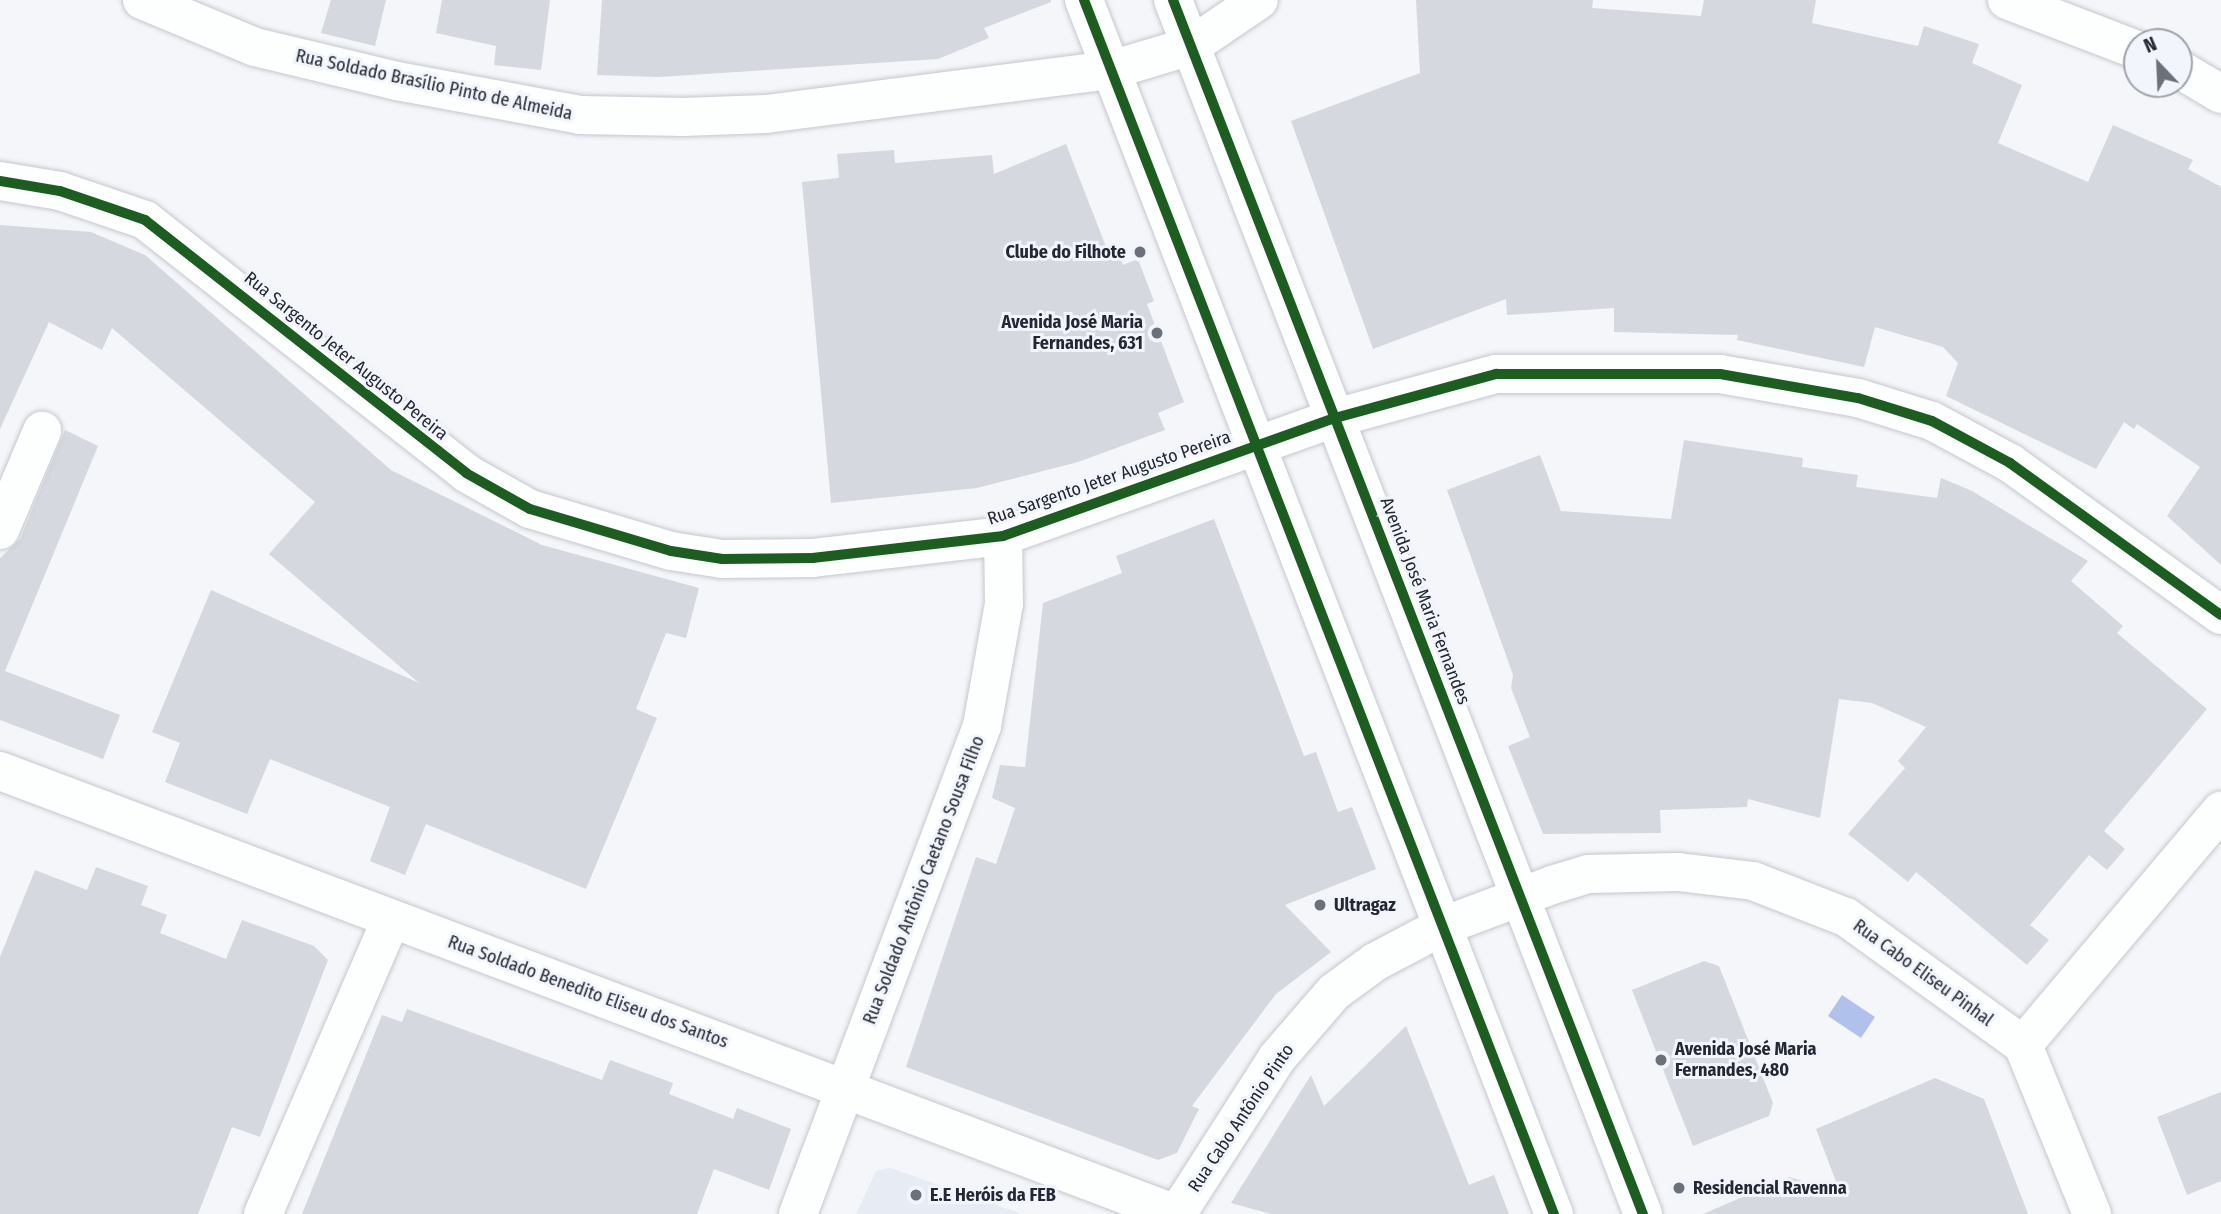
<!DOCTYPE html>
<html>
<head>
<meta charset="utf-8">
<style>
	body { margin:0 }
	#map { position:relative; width:2221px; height:1214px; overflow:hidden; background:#f4f6f9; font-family:"Fira Sans Condensed",sans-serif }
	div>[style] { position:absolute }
	.built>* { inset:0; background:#e6ebf4 }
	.water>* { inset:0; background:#b0c1eb }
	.building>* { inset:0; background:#d5d8df }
	.roads { filter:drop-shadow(0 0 2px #c4c7ce) drop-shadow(0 0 2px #c4c7ce) }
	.minor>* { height:38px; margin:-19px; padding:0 19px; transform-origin:19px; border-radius:19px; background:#fdfefe }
	.major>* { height:38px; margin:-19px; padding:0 19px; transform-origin:19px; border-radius:19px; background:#fdfefe }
	.cycleway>* { height:10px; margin:-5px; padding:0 5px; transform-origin:5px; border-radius:5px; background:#1b5e20 }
	.dots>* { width:19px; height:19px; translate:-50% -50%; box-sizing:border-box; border:4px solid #f2f5fb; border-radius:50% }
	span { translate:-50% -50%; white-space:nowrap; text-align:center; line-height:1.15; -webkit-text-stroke:6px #f2f5fb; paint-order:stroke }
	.street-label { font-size:18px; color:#232833 }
	.poi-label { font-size:18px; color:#232833; font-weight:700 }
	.right { translate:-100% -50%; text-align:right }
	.left { translate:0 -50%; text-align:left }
	.north { position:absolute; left:2123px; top:28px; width:70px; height:70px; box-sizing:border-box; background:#f2f5fb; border:2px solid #9fa3ab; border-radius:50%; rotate:337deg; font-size:19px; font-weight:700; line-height:28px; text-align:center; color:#232833 }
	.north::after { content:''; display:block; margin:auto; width:24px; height:32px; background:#6c7078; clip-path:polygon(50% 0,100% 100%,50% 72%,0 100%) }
</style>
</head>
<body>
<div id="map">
	<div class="built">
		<div style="clip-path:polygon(890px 1168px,1008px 1209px,1023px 1214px,856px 1214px,876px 1171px)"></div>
	</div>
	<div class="water">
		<div style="clip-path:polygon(1842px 995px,1875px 1017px,1861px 1038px,1828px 1016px)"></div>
	</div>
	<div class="building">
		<div style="clip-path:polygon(331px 0,386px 0,375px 46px,321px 33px)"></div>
		<div style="clip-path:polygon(442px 0,550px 0,541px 70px,494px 65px,496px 46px,436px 33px)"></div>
		<div style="clip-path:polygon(602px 0,1051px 0,1051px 2px,984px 28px,989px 38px,938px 59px,659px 77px,597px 75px)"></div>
		<div style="clip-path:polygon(1416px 0,1593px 0,1592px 8px,1701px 16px,1704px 0,1816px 0,1812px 23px,1918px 46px,1924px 26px,1979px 44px,1972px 63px,2022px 85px,1998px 143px,2088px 182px,2113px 125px,2193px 160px,2188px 169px,2221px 187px,2221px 565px,2167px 516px,2200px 467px,2137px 424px,2134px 429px,2124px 422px,2096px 469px,1946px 396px,1958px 363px,1943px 347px,1875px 327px,1864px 367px,1737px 340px,1738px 335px,1614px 332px,1614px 308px,1507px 315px,1506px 299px,1373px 349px,1291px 121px,1420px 73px)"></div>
		<div style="clip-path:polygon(1066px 144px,1110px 257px,1118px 254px,1123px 265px,1138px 259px,1154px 301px,1147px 304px,1184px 402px,1158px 413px,1165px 430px,1078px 462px,977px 488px,831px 503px,802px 182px,839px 178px,837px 154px,894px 150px,895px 163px,992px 155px,994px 174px)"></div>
		<div style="clip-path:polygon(0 225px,91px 232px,145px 255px,391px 470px,542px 545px,699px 588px,686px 638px,666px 633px,636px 709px,657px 718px,586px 889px,426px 824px,405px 875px,370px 861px,390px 807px,270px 759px,247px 814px,165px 782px,180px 743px,152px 732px,211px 590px,419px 683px,269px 554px,315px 502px,112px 328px,102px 350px,49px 322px,0 429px)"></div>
		<div style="clip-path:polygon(65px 430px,98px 446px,5px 671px,120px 715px,103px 759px,0 720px,0 558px,20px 539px)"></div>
		<div style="clip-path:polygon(1684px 440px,1803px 458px,1802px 467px,1858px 475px,1856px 487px,1937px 498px,1941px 478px,1972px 491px,2088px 561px,2071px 581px,2123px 626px,2117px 633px,2207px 709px,2104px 831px,2125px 849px,2107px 870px,2089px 855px,2030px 925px,2049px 940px,2027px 965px,1916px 872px,1908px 882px,1848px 834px,1905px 768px,1898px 761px,1926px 727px,1872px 703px,1839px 699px,1820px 818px,1748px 799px,1747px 807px,1660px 810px,1661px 833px,1543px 834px,1508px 746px,1530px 737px,1511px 688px,1513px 675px,1447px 490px,1540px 455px,1561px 511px,1671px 519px)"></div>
		<div style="clip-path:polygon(1214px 519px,1304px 756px,1316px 752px,1338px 812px,1352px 807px,1376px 869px,1285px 905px,1331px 952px,1276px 994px,1192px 1106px,1199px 1109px,1177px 1153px,1158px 1160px,906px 1067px,976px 857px,996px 864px,1015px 808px,992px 798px,1000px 765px,1025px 767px,1043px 603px,1122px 573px,1116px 556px)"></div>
		<div style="clip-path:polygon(96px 867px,148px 886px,141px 905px,167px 915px,160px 933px,226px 959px,242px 920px,314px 946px,328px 960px,260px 1137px,232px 1127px,198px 1214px,0 1214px,0 957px,35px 870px,87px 890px)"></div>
		<div style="clip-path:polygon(1704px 961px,1719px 966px,1773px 1103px,1769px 1116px,1693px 1146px,1632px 990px)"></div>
		<div style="clip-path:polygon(407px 1009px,602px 1080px,610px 1060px,673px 1083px,669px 1094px,733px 1119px,737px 1108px,791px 1129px,769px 1190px,714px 1169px,697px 1214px,302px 1214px,382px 1015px,402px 1022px)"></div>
		<div style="clip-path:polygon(1406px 1026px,1469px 1185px,1494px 1175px,1509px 1214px,1271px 1214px,1231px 1203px,1311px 1075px,1324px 1106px)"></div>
		<div style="clip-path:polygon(1935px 1078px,1984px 1099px,2028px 1214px,1703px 1214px,1789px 1177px,1840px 1192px,1816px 1129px)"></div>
		<div style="clip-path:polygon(2221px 1092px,2221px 1181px,2187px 1195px,2157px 1117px)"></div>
	</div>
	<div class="roads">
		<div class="minor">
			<div style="left:142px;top:0;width:122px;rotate:22.6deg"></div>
			<div style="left:255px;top:47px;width:146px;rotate:13.5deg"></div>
			<div style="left:397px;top:81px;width:186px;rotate:10.5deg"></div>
			<div style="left:580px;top:115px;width:103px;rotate:1.1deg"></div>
			<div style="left:683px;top:117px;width:83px;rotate:-2.1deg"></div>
			<div style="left:766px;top:114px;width:348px;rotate:-7.3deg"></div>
			<div style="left:1111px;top:70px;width:84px;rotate:-16.7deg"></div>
			<div style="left:1191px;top:46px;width:82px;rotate:-34.1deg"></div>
			<div style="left:2007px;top:0;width:139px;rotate:21deg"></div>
			<div style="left:2179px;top:69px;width:49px;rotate:30.8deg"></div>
			<div style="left:0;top:181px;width:61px;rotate:9.5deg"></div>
			<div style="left:60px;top:191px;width:90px;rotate:18.8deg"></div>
			<div style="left:145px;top:220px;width:409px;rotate:38.2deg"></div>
			<div style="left:466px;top:473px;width:73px;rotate:29.4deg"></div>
			<div style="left:530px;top:509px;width:147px;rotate:16.6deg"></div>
			<div style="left:671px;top:551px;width:52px;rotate:8.9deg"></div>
			<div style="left:722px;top:559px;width:91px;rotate:-0.6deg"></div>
			<div style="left:813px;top:558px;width:191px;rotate:-6.6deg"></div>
			<div style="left:1003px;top:536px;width:352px;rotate:-19.6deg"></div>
			<div style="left:1335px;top:418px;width:167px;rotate:-15.3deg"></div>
			<div style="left:1496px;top:374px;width:224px"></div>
			<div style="left:1720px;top:374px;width:140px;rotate:9.9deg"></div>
			<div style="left:1858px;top:398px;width:77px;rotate:17.3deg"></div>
			<div style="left:1932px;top:421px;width:89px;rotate:28.3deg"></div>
			<div style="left:2010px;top:463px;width:260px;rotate:35.8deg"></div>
			<div style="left:0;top:530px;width:108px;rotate:-67deg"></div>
			<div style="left:0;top:771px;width:1257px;rotate:20.64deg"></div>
			<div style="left:2023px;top:1045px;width:307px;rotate:-49.8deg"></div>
			<div style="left:263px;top:1214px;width:321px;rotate:-66.5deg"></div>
			<div style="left:798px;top:1214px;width:522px;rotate:-69.34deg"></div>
			<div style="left:982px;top:726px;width:124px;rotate:-79.8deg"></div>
			<div style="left:1004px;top:604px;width:68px;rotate:-90.8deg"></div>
			<div style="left:1177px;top:1214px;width:185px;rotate:-57.3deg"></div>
			<div style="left:1277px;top:1058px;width:87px;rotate:-49.2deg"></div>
			<div style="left:1334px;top:992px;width:51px;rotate:-36.2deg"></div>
			<div style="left:1375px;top:962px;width:77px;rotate:-27.9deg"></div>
			<div style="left:1443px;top:926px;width:116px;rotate:-20.6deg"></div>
			<div style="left:1552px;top:885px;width:38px;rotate:-17deg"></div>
			<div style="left:1588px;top:874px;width:90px;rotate:-1.3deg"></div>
			<div style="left:1678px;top:872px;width:76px;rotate:6.8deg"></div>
			<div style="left:1753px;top:881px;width:100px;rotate:21.2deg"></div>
			<div style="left:1846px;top:917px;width:218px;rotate:35.9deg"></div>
			<div style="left:2023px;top:1045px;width:183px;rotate:67.8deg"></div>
		</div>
		<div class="major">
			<div style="left:1084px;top:0;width:1302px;rotate:68.84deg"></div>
			<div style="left:1173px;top:0;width:1302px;rotate:68.84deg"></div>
		</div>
	</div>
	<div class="cycleway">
		<div style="left:1084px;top:0;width:1302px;rotate:68.84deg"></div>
		<div style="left:1173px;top:0;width:1302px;rotate:68.84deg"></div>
		<div style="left:0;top:181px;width:61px;rotate:9.5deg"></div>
		<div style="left:60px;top:191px;width:90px;rotate:18.8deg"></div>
		<div style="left:145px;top:220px;width:409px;rotate:38.2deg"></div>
		<div style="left:466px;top:473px;width:73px;rotate:29.4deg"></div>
		<div style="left:530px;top:509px;width:147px;rotate:16.6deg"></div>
		<div style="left:671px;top:551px;width:52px;rotate:8.9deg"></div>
		<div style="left:722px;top:559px;width:91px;rotate:-0.6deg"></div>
		<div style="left:813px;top:558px;width:191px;rotate:-6.6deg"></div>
		<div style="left:1003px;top:536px;width:352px;rotate:-19.6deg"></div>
		<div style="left:1335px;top:418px;width:167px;rotate:-15.3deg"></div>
		<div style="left:1496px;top:374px;width:224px"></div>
		<div style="left:1720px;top:374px;width:140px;rotate:9.9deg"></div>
		<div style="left:1858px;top:398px;width:77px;rotate:17.3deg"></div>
		<div style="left:1932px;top:421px;width:89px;rotate:28.3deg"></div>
		<div style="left:2010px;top:463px;width:260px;rotate:35.8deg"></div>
	</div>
	<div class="dots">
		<div style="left:1140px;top:252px;background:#6c7078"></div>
		<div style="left:1157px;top:333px;background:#6c7078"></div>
		<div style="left:1320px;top:905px;background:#6c7078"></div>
		<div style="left:1661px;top:1060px;background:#6c7078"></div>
		<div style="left:1679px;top:1188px;background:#6c7078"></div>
		<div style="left:916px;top:1195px;background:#6c7078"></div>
	</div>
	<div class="street-label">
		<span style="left:434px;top:85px;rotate:12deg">Rua Soldado Brasílio Pinto de Almeida</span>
		<span style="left:346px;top:356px;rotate:39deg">Rua Sargento Jeter Augusto Pereira</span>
		<span style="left:1109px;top:478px;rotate:-19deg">Rua Sargento Jeter Augusto Pereira</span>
		<span style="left:1425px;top:601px;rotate:69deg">Avenida José Maria Fernandes</span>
		<span style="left:924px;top:880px;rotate:-69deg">Rua Soldado Antônio Caetano Sousa Filho</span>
		<span style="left:1923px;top:973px;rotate:36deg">Rua Cabo Eliseu Pinhal</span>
		<span style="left:588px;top:992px;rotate:20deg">Rua Soldado Benedito Eliseu dos Santos</span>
		<span style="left:1241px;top:1118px;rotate:-56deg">Rua Cabo Antônio Pinto</span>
	</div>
	<div class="poi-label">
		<span class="right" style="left:1126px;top:252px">Clube do Filhote</span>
		<span class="right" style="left:1143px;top:333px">Avenida José Maria<br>Fernandes, 631</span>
		<span class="left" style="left:1334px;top:905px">Ultragaz</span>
		<span class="left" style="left:1675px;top:1060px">Avenida José Maria<br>Fernandes, 480</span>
		<span class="left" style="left:1693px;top:1188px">Residencial Ravenna</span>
		<span class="left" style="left:930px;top:1195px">E.E Heróis da FEB</span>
	</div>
	<div class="north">N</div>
</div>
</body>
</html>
